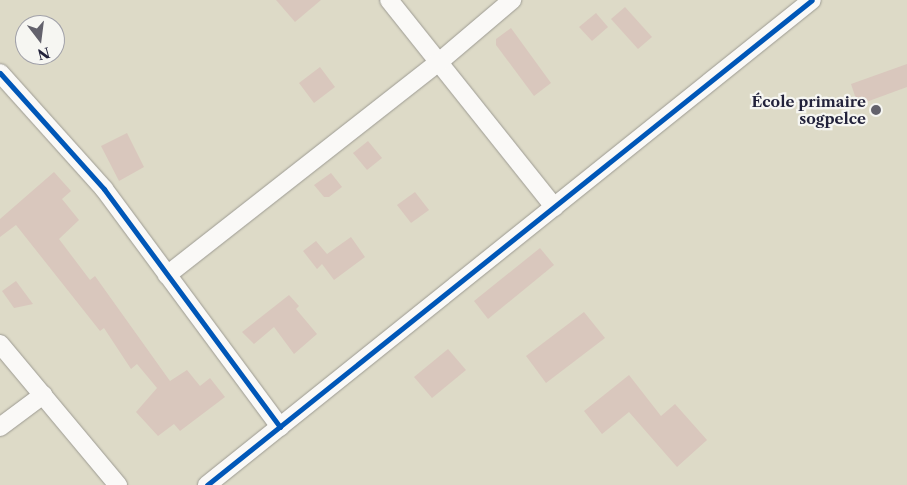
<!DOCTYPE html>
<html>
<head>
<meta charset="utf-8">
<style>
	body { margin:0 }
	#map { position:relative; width:907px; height:485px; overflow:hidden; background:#dddac7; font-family:"Libre Caslon Text",serif }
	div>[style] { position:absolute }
	.building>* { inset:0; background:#d9c7bd }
	.roads { filter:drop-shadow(0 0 1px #9c9a92) drop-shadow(0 0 1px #9c9a92) }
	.minor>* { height:18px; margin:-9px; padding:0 9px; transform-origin:9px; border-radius:9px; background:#faf9f7 }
	.cycleway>* { height:5px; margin:-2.5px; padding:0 2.5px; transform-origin:2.5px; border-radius:2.5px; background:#0057b8 }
	.dots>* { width:14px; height:14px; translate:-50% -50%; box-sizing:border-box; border:2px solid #f6f6f2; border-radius:50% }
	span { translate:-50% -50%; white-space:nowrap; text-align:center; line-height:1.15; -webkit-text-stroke:4.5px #f6f6f2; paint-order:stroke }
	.poi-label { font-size:15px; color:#22223b; font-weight:700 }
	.right { translate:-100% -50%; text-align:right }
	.north { position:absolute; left:15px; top:15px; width:50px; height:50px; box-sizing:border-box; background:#f6f6f2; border:1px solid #a1a1a9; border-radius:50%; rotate:165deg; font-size:14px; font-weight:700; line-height:20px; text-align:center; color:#22223b }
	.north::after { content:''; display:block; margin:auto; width:18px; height:22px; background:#63626c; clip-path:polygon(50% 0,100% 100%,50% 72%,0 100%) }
</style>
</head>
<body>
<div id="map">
	<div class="building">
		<div style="clip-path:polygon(276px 0,321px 0,295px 22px)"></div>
		<div style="clip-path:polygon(625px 7px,652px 37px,638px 49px,611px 19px)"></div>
		<div style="clip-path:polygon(596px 13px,608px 27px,592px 41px,579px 27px)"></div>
		<div style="clip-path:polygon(511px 28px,551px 83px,534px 96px,496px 45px,496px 39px)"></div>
		<div style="clip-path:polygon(907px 64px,907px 87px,858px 105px,851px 84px)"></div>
		<div style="clip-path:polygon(320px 67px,335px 87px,314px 103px,299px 83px)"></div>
		<div style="clip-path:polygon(127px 133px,144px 167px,119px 181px,101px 146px)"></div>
		<div style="clip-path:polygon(368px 141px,382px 158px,367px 170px,353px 153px)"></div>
		<div style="clip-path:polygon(54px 172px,71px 191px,62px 199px,79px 220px,59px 239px,90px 280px,95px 276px,170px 381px,187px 370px,200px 386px,210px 378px,225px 397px,180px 431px,174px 424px,158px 436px,136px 412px,157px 388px,137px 364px,131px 369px,104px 328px,100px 331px,16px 225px,0 237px,0 219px)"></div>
		<div style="clip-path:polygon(331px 173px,342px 187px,329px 197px,324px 197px,314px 185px)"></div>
		<div style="clip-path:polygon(415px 192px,429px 210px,411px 223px,397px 205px)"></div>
		<div style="clip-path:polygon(351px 237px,365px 257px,334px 280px,322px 264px,317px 269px,303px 251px,316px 241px,327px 254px)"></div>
		<div style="clip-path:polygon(540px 248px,554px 265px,488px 319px,474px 301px)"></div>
		<div style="clip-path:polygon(16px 281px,33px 304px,14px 308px,2px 291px)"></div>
		<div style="clip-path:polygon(289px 295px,299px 306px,296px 309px,317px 334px,294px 354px,274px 327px,254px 344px,242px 332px)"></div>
		<div style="clip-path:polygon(584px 312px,605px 338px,546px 383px,526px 356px)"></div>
		<div style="clip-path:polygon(448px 349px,466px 370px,432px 398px,414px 377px)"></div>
		<div style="clip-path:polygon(629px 375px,661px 416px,675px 404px,707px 440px,677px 467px,629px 412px,602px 434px,584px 411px)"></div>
	</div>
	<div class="roads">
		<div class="minor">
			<div style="left:389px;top:0;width:265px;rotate:51.4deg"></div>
			<div style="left:0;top:73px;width:156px;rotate:48.1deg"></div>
			<div style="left:104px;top:189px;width:296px;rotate:53.5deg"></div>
			<div style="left:167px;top:275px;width:345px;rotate:-38.1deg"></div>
			<div style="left:439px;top:62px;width:96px;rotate:-40.3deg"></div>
			<div style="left:0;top:344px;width:184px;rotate:50.1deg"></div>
			<div style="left:0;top:427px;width:54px;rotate:-36.7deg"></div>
			<div style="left:207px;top:485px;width:775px;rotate:-38.72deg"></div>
		</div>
	</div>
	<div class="cycleway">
		<div style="left:0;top:73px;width:156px;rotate:48.1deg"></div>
		<div style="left:104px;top:189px;width:296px;rotate:53.5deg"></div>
		<div style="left:207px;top:485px;width:775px;rotate:-38.72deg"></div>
	</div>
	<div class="dots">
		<div style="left:876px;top:110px;background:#63626c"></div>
	</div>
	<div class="poi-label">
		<span class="right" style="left:866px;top:110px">École primaire<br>sogpelce</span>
	</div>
	<div class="north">N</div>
</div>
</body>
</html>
